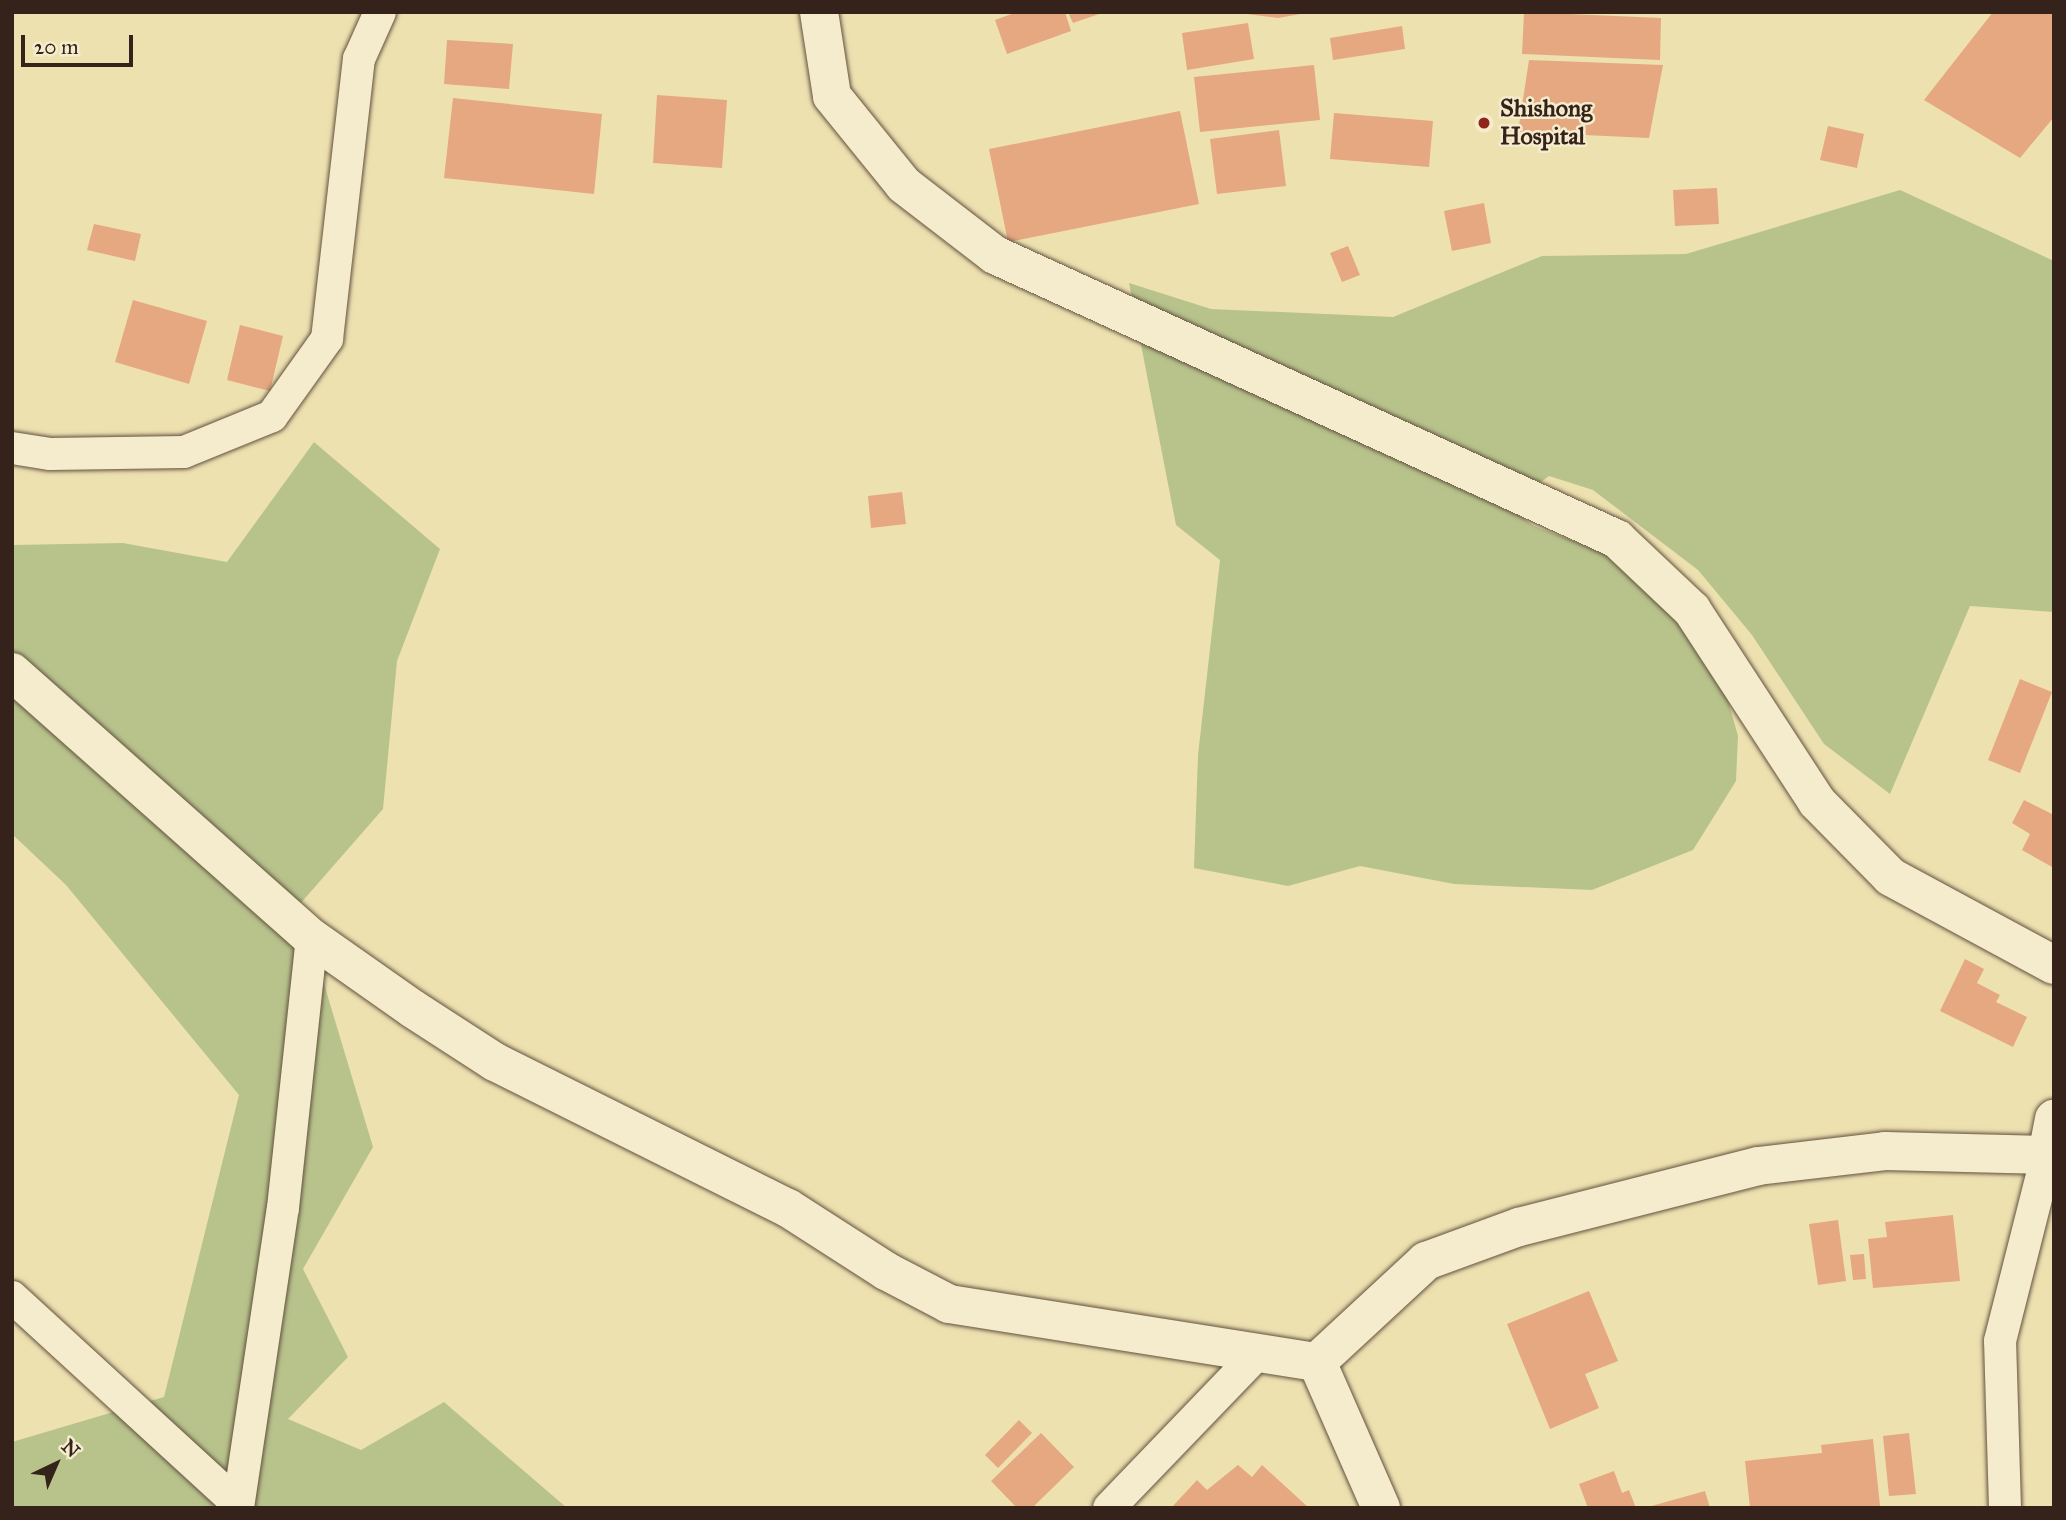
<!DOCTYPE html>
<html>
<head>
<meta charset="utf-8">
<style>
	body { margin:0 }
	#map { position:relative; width:2066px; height:1520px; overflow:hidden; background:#eee1b0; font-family:"IM FELL Great Primer",serif }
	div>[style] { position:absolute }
	.green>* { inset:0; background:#b8c38c }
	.building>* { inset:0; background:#e5a881 }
	.roads { filter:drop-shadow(0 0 2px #635240) drop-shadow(0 0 2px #635240) }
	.minor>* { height:32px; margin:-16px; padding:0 16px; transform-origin:16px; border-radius:16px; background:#f4eccc }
	.tertiary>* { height:38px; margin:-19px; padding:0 19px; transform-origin:19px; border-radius:19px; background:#f4eccc }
	.dots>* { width:19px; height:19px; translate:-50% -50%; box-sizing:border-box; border:4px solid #f4eccc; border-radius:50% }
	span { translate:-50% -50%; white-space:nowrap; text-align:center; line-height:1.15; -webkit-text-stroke:5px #f4eccc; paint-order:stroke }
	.poi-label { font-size:24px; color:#35231b; font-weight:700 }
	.left { translate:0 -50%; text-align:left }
	.frame { position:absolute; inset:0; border:14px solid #35231b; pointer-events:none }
	.north { position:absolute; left:21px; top:1429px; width:70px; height:70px; -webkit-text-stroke:5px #f4eccc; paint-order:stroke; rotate:44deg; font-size:19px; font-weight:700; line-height:28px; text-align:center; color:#35231b }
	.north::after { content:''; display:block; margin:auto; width:24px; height:32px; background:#35231b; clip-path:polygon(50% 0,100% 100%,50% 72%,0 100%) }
	.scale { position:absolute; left:21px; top:35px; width:112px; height:32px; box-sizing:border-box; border:4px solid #35231b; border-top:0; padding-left:9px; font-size:21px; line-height:24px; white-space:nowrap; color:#35231b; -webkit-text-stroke:5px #f4eccc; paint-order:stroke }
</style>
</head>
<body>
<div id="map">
	<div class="green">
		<div style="clip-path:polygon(1900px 190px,2054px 261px,2054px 612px,1970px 606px,1890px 794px,1824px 744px,1752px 635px,1698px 570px,1593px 490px,1549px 476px,1507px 507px,1534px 526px,1631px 563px,1722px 679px,1738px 736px,1736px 781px,1693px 850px,1592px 890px,1454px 884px,1360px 866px,1288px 886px,1194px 868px,1198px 755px,1220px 560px,1176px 525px,1129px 283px,1211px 309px,1393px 317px,1542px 256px,1686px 254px)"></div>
		<div style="clip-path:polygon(314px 442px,440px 549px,397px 661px,383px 809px,300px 904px,373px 1147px,303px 1269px,348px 1357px,288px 1419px,361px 1450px,444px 1402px,567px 1508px,12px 1508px,12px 1442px,164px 1397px,239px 1095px,66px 885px,12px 834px,12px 545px,123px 543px,227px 562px)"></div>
	</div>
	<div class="building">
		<div style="clip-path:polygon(1017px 12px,1065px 12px,1071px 31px,1007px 54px,995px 20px)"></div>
		<div style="clip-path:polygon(1068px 12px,1102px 12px,1102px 13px,1073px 23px)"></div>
		<div style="clip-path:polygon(1312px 12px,1278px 18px,1247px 14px,1247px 12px)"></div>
		<div style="clip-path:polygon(1524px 12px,1661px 18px,1660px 60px,1522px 54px)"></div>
		<div style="clip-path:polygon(1993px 12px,2054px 12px,2054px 117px,2020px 158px,1924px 100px)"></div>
		<div style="clip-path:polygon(1248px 23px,1254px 59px,1187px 70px,1182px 33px)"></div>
		<div style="clip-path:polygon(1402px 26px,1405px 49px,1333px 60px,1330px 38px)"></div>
		<div style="clip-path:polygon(447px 40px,513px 44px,509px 89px,444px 84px)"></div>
		<div style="clip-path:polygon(1529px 60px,1663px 65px,1649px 138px,1518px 132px)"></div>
		<div style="clip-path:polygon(1314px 65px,1320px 120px,1200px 132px,1194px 77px)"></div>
		<div style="clip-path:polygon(657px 95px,727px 100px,722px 168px,653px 163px)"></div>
		<div style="clip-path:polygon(453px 98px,602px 114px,594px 194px,444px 178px)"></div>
		<div style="clip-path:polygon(1180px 111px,1199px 204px,1008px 242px,989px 149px)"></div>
		<div style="clip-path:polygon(1334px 113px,1433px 121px,1429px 167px,1330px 159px)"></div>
		<div style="clip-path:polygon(1828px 126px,1864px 134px,1857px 168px,1820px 160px)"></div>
		<div style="clip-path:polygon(1279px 130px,1286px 186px,1217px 194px,1210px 139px)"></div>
		<div style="clip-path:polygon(1717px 188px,1719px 224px,1675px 226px,1673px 190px)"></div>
		<div style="clip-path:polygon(1484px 203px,1491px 243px,1452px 251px,1444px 211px)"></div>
		<div style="clip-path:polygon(94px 224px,141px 234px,135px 261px,87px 250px)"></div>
		<div style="clip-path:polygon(1348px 246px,1360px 275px,1342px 282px,1330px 253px)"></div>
		<div style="clip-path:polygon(133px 300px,207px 321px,189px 384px,115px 362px)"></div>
		<div style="clip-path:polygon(240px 325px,283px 336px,270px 391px,227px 380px)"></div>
		<div style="clip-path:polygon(902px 492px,906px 524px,871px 528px,868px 496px)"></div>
		<div style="clip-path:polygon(2020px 679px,2052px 692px,2020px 773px,1988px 760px)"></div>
		<div style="clip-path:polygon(2024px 800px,2054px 815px,2054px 868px,2022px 850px,2030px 834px,2012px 823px)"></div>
		<div style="clip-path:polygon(1965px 959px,1984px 969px,1977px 983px,2000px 995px,1996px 1002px,2027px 1017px,2013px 1047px,1940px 1011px)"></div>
		<div style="clip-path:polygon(1953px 1215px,1960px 1281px,1873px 1288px,1868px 1239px,1887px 1237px,1885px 1222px)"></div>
		<div style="clip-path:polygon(1838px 1220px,1846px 1281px,1818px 1285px,1809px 1224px)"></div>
		<div style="clip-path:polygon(1864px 1254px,1866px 1279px,1853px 1280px,1850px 1255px)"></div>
		<div style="clip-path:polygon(1589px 1291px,1618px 1361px,1585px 1374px,1599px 1408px,1550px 1429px,1507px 1324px)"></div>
		<div style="clip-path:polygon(1019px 1420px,1032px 1433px,998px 1468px,985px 1455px)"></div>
		<div style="clip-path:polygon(1041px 1433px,1074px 1467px,1032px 1508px,1017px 1508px,991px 1481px)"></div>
		<div style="clip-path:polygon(1909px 1433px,1916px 1494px,1889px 1496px,1883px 1436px)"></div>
		<div style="clip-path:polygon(1873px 1439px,1880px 1506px,1750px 1508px,1745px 1461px,1822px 1453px,1821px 1445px)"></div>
		<div style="clip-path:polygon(1238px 1465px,1252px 1477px,1262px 1465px,1309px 1508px,1171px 1508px,1197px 1480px,1207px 1490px)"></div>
		<div style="clip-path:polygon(1614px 1471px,1622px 1493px,1629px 1490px,1636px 1508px,1588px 1508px,1579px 1484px)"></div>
		<div style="clip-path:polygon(1705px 1491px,1710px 1508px,1648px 1508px,1648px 1507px)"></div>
	</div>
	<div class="roads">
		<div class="minor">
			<div style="left:12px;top:448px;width:39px;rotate:9deg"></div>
			<div style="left:51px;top:454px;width:133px;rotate:-0.9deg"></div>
			<div style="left:184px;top:452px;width:95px;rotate:-22.2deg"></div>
			<div style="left:272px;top:416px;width:95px;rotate:-54.5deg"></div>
			<div style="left:327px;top:339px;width:282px;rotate:-83.5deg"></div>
			<div style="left:359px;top:59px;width:51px;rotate:-65.9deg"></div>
			<div style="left:12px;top:1297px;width:306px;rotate:42.5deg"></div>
			<div style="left:238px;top:1508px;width:303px;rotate:-81.5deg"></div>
			<div style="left:283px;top:1208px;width:272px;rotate:-83.9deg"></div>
			<div style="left:1109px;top:1508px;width:212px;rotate:-46.1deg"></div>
			<div style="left:2005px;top:1508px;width:167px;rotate:-91.7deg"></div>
			<div style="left:2000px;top:1341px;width:192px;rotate:-75.8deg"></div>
		</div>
		<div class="tertiary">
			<div style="left:819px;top:12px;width:85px;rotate:81.2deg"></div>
			<div style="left:832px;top:96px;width:114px;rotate:51deg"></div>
			<div style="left:904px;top:185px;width:115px;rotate:37.6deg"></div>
			<div style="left:995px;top:255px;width:684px;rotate:24.54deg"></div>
			<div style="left:1617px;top:539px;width:103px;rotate:43.4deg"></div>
			<div style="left:1692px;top:610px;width:229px;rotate:56.9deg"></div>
			<div style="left:1817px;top:802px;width:105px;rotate:45.4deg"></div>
			<div style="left:1891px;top:877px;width:185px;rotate:28.4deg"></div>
			<div style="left:12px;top:672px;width:401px;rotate:41.6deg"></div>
			<div style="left:312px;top:938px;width:123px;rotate:35.1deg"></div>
			<div style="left:413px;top:1009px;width:98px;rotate:32.9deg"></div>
			<div style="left:495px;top:1062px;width:327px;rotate:26.5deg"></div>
			<div style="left:788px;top:1208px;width:117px;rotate:32.7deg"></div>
			<div style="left:886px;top:1271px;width:71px;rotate:27.6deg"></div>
			<div style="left:949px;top:1304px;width:373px;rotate:9deg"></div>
			<div style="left:1317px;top:1362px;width:149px;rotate:-42.8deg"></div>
			<div style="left:1426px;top:1261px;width:99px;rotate:-20.1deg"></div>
			<div style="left:1519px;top:1227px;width:247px;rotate:-14.3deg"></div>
			<div style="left:1758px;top:1166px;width:128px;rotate:-6.7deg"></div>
			<div style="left:1885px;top:1151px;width:162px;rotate:1.4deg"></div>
			<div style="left:2047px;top:1155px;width:37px;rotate:-79deg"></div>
			<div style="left:1317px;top:1362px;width:159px;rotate:66.3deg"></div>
		</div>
	</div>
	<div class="dots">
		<div style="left:1484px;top:123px;background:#8f2418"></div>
	</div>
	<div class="poi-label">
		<span class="left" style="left:1500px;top:123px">Shishong<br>Hospital</span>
	</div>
	<div class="frame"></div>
	<div class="north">N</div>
	<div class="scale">20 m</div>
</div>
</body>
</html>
